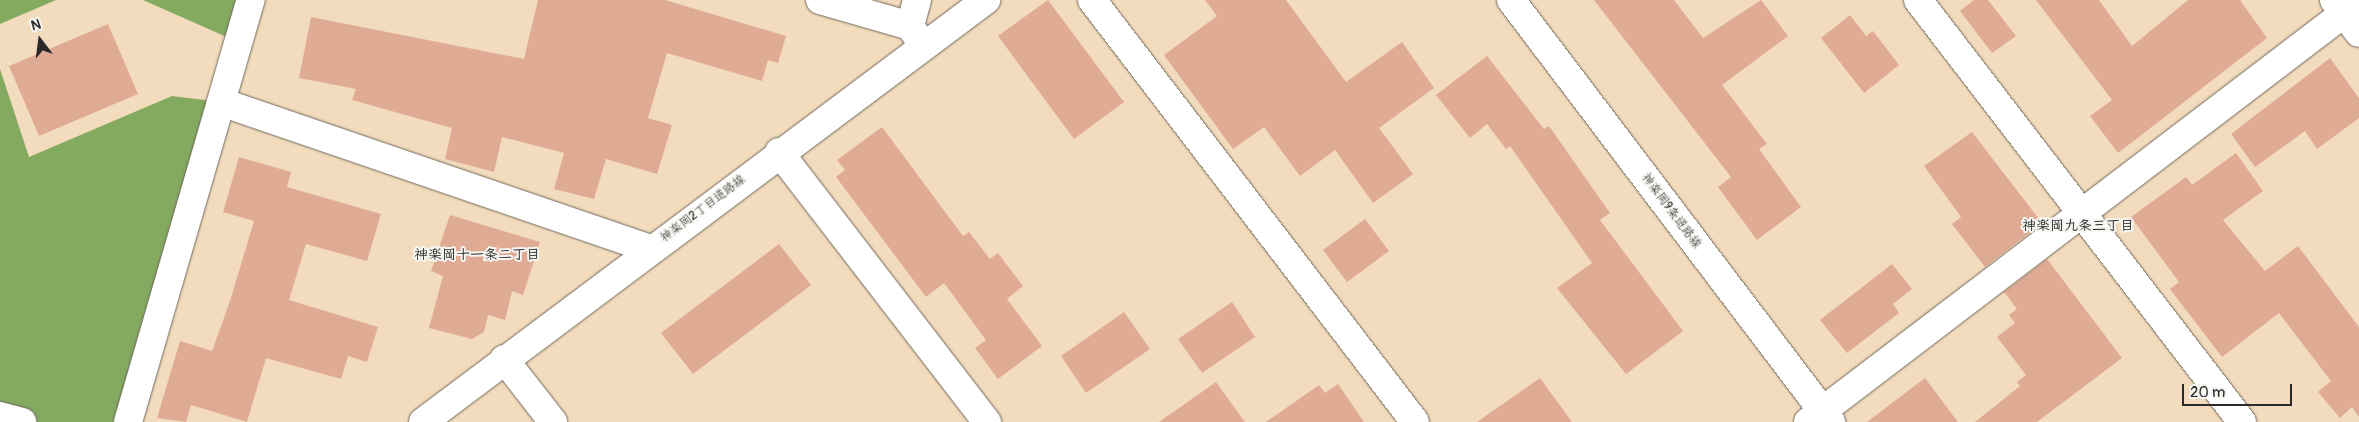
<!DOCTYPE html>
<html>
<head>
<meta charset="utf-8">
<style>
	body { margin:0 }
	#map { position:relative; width:2359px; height:422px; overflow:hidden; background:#f3dcbd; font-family:Pangolin,"Klee One",sans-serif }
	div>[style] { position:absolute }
	.forest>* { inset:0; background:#84aa60 }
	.building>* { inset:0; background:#e0ab94 }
	.roads { filter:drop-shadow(0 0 1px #71695e) drop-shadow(0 0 1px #71695e) }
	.street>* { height:28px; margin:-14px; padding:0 14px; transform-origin:14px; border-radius:14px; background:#fff }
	span { translate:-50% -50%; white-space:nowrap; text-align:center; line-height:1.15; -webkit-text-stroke:4px #f6f6f2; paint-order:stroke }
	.street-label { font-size:12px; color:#2b2b2b }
	.neighbourhood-label { font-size:14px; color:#2b2b2b; font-weight:700 }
	.north { position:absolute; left:15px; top:15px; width:50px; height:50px; -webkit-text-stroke:4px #f6f6f2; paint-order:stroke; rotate:345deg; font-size:14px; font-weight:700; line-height:20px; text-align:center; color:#2b2b2b }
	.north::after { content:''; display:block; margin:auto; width:18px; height:22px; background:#2b2b2b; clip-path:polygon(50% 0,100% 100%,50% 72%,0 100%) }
	.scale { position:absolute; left:2182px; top:384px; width:110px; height:22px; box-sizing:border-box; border:2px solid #2b2b2b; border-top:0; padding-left:6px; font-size:15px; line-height:18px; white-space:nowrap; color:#2b2b2b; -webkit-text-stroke:4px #f6f6f2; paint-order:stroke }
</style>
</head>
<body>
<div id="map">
	<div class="forest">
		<div style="clip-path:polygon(0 0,56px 0,0 24px)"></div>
		<div style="clip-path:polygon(143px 0,251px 0,238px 42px)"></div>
		<div style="clip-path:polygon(0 69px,29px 157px,172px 96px,221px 102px,128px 422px,22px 422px,0 416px)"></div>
	</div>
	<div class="building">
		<div style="clip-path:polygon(538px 0,665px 0,786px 36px,778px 63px,768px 60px,762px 81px,667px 53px,648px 118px,672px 125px,657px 174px,606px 159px,594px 199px,554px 189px,564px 153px,502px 137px,494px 172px,445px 159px,452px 128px,352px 100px,356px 89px,299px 78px,311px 17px,524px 59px)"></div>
		<div style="clip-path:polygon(1048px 0,1124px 102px,1074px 139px,998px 36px)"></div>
		<div style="clip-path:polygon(1205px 0,1286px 0,1346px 82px,1402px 42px,1434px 88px,1379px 128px,1413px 174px,1373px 203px,1335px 150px,1300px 176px,1264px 127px,1233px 149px,1164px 55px,1217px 16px)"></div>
		<div style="clip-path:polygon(1594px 0,1674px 0,1703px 38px,1761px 0,1788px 36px,1722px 85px,1767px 144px,1759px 149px,1801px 207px,1757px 240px,1718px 187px,1731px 177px)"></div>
		<div style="clip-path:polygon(1974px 0,1988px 0,2016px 36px,1992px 53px,1960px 11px)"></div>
		<div style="clip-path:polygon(2036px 0,2099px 0,2132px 46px,2188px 0,2240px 0,2267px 38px,2118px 153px,2090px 116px,2112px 100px)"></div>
		<div style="clip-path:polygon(1850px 15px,1866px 36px,1873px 31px,1899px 65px,1864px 93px,1821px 38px)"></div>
		<div style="clip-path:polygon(108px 24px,138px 94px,39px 136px,9px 66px)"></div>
		<div style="clip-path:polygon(1487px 56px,1544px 129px,1549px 126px,1610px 213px,1600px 220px,1683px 331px,1626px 374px,1557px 288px,1592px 263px,1510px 146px,1506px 149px,1487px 124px,1470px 138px,1436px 95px)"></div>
		<div style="clip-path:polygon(2330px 58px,2359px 98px,2359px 118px,2317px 149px,2305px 131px,2255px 167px,2231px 134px)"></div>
		<div style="clip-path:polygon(882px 127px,963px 236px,969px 232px,990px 259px,998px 253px,1023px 286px,1007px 299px,1042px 346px,998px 379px,975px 348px,986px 340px,944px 283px,926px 297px,836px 177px,845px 170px,837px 160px)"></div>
		<div style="clip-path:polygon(1972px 132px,2042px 223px,1985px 267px,1952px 224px,1961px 217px,1924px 166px)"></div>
		<div style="clip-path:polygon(2236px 153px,2263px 191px,2223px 220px,2265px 271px,2298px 246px,2359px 327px,2359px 417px,2352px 407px,2340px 418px,2318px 392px,2331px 381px,2279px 313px,2222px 357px,2170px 289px,2179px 282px,2131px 217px,2186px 177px,2192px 185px)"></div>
		<div style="clip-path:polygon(239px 157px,291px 172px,287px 187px,381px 214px,367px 261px,306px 244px,289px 300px,378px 327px,367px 362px,348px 356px,341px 379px,266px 358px,247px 422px,191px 405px,186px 422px,157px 418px,180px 341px,212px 351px,230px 301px,254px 221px,223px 212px)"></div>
		<div style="clip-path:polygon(450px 215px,540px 242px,523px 295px,512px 291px,505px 320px,488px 315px,484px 332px,472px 339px,429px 328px,443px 276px,431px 271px)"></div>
		<div style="clip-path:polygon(1365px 219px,1389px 251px,1347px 282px,1323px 250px)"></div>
		<div style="clip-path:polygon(779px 244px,811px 285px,693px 374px,661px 333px)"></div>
		<div style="clip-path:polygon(2047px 259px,2122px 358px,2037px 422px,1975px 422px,2020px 386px,2017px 382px,2026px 375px,1997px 337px,2015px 323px,2009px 315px,2017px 309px,2004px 292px)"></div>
		<div style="clip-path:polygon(1892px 264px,1912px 289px,1893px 304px,1899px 313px,1847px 353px,1820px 320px)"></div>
		<div style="clip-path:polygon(1232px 302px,1255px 337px,1202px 373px,1178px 339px)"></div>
		<div style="clip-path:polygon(1124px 312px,1150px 349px,1086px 393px,1061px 356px)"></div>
		<div style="clip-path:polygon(1540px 378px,1572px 422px,1477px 422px)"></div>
		<div style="clip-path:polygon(1925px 378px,1958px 422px,1867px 422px)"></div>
		<div style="clip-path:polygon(1216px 382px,1245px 422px,1159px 422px)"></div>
		<div style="clip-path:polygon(1338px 384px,1364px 422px,1266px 422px,1319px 385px,1325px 393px)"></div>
	</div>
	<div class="roads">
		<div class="street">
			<div style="left:820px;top:0;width:94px;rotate:16.1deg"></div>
			<div style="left:917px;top:0;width:27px;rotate:105deg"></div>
			<div style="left:910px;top:26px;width:18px;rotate:56deg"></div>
			<div style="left:1092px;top:0;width:531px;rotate:52.57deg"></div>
			<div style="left:1511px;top:0;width:530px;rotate:52.83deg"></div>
			<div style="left:1918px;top:0;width:532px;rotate:52.48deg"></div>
			<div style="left:2334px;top:0;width:41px;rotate:52.9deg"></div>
			<div style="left:221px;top:102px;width:453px;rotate:18.9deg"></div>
			<div style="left:779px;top:152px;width:341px;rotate:52.4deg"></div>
			<div style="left:504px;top:359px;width:80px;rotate:52.1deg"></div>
			<div style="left:0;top:416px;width:23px;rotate:15deg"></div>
			<div style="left:128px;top:422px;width:440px;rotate:-73.8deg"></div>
			<div style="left:423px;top:422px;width:704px;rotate:-36.85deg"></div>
			<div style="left:1808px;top:422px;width:693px;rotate:-37.32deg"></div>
		</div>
	</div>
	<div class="street-label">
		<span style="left:703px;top:209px;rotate:-37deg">神楽岡2丁目道路線</span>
		<span style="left:1671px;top:211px;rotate:53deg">神楽岡9条道路線</span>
	</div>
	<div class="neighbourhood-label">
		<span style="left:2078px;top:226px">神楽岡九条三丁目</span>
		<span style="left:477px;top:255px">神楽岡十一条二丁目</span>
	</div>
	<div class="north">N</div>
	<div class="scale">20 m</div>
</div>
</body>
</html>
